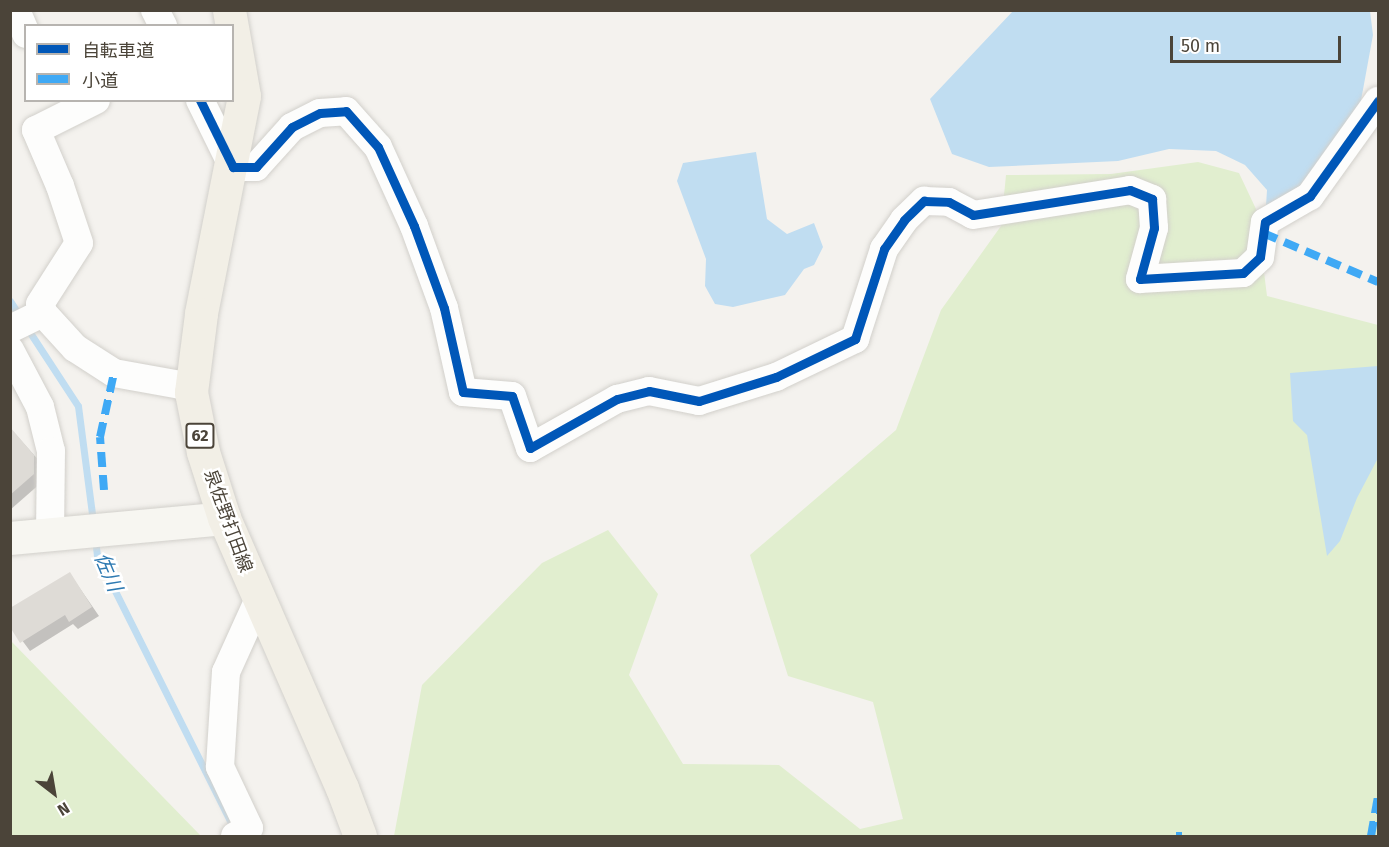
<!DOCTYPE html>
<html>
<head>
<meta charset="utf-8">
<style>
	body { margin:0 }
	#map { position:relative; width:1389px; height:847px; overflow:hidden; background:#f4f2ee; font-family:"Fira Sans","Noto Sans JP",sans-serif }
	div>[style] { position:absolute }
	.green>* { inset:0; background:#e1eecf }
	.water>* { inset:0; background:#c0ddf1 }
	.shadow>* { inset:0; background:#0003 }
	.stream>* { height:7px; margin:-3.5px; padding:0 3.5px; transform-origin:3.5px; border-radius:3.5px; background:#c0ddf1 }
	.building>* { inset:0; background:#dedbd6 }
	.roads { filter:drop-shadow(0 0 2px #d2d0cb) drop-shadow(0 0 2px #d2d0cb) }
	.street>* { height:28px; margin:-14px; padding:0 14px; transform-origin:14px; border-radius:14px; background:#fdfdfc }
	.secondary>* { height:33px; margin:-16.5px; padding:0 16.5px; transform-origin:16.5px; border-radius:16.5px; background:#f7f6f1 }
	.primary>* { height:33px; margin:-16.5px; padding:0 16.5px; transform-origin:16.5px; border-radius:16.5px; background:#f2efe6 }
	.quiet>* { height:8px; margin-top:-4px; transform-origin:0; background:repeating-linear-gradient(90deg,#3fa9f5 0 15px,transparent 0 23px) }
	.cycleway>* { height:9px; margin:-4.5px; padding:0 4.5px; transform-origin:4.5px; border-radius:4.5px; background:#0057b8 }
	span { translate:-50% -50%; white-space:nowrap; text-align:center; line-height:1.15; -webkit-text-stroke:5px #fff; paint-order:stroke }
	.shield-label span { padding:2px 4px; background:#fff; border:2px solid; border-radius:4px; -webkit-text-stroke-width:0 }
	.shield-label { font-size:16px; color:#4b4439; font-weight:700 }
	.street-label { font-size:18px; color:#4b4439 }
	.water-label { font-size:20px; color:#2e7ab2; font-style:italic }
	.frame { position:absolute; inset:0; border:12px solid #4b4439; pointer-events:none }
	.legend { position:absolute; left:24px; top:24px; width:210px; height:78px; box-sizing:border-box; background:#fff; border:2px solid #b7b4b0; margin:0; padding:8px 10px; list-style:none; font-size:18px; color:#4b4439 }
	.legend li { display:flex; align-items:center; gap:12px; height:30px }
	.legend b { width:30px; border:2px solid #b7b4b0 }
	.north { position:absolute; left:24px; top:763px; width:60px; height:60px; -webkit-text-stroke:4px #fff; paint-order:stroke; rotate:149deg; font-size:16px; font-weight:700; line-height:24px; text-align:center; color:#4b4439 }
	.north::after { content:''; display:block; margin:auto; width:21px; height:27px; background:#4b4439; clip-path:polygon(50% 0,100% 100%,50% 72%,0 100%) }
	.scale { position:absolute; left:1170px; top:36px; width:171px; height:27px; box-sizing:border-box; border:3px solid #4b4439; border-top:0; padding-left:8px; font-size:18px; line-height:21px; white-space:nowrap; color:#4b4439; -webkit-text-stroke:4px #fff; paint-order:stroke }
</style>
</head>
<body>
<div id="map">
	<div class="green">
		<div style="clip-path:polygon(1198px 162px,1239px 173px,1256px 209px,1267px 296px,1378px 325px,1378px 836px,394px 836px,422px 685px,542px 563px,608px 530px,658px 594px,629px 675px,683px 764px,779px 765px,860px 829px,903px 819px,873px 702px,788px 676px,750px 555px,896px 430px,941px 310px,1001px 226px,1006px 175px,1111px 174px)"></div>
		<div style="clip-path:polygon(10px 641px,11px 641px,201px 836px,11px 836px)"></div>
	</div>
	<div class="water">
		<div style="clip-path:polygon(1013px 11px,1370px 11px,1373px 35px,1360px 106px,1299px 187px,1266px 206px,1267px 190px,1245px 165px,1216px 151px,1169px 149px,1118px 161px,989px 167px,952px 154px,930px 99px)"></div>
		<div style="clip-path:polygon(756px 152px,767px 219px,787px 234px,814px 223px,823px 247px,814px 265px,804px 269px,785px 295px,733px 307px,715px 304px,705px 286px,706px 259px,677px 181px,683px 163px)"></div>
		<div style="clip-path:polygon(1378px 366px,1378px 458px,1357px 498px,1340px 541px,1327px 556px,1307px 435px,1293px 421px,1290px 373px)"></div>
	</div>
	<div class="shadow">
		<div style="clip-path:polygon(10px 428px,42px 464px,42px 482px,10px 510px)"></div>
		<div style="clip-path:polygon(70px 574px,99px 616px,78px 629px,73px 624px,30px 651px,10px 624px)"></div>
	</div>
	<div class="stream">
		<div style="left:10px;top:301px;width:20px;rotate:57deg"></div>
		<div style="left:27px;top:328px;width:93px;rotate:56.8deg"></div>
		<div style="left:78px;top:406px;width:117px;rotate:82.6deg"></div>
		<div style="left:95px;top:539px;width:16px;rotate:83deg"></div>
		<div style="left:97px;top:555px;width:306px;rotate:63.4deg"></div>
	</div>
	<div class="building">
		<div style="clip-path:polygon(10px 427px,34px 455px,34px 474px,10px 495px)"></div>
		<div style="clip-path:polygon(70px 572px,92px 607px,69px 622px,65px 615px,20px 643px,10px 627px,10px 608px)"></div>
	</div>
	<div class="roads">
		<div class="street">
			<div style="left:16px;top:10px;width:26px;rotate:67deg"></div>
			<div style="left:155px;top:10px;width:18px;rotate:63deg"></div>
			<div style="left:200px;top:100px;width:75px;rotate:63.8deg"></div>
			<div style="left:233px;top:167px;width:23px"></div>
			<div style="left:256px;top:167px;width:54px;rotate:-48deg"></div>
			<div style="left:292px;top:127px;width:31px;rotate:-27deg"></div>
			<div style="left:320px;top:113px;width:26px;rotate:-4deg"></div>
			<div style="left:346px;top:111px;width:48px;rotate:48.4deg"></div>
			<div style="left:378px;top:147px;width:87px;rotate:65.5deg"></div>
			<div style="left:414px;top:226px;width:87px;rotate:69.9deg"></div>
			<div style="left:444px;top:308px;width:86px;rotate:77.3deg"></div>
			<div style="left:463px;top:392px;width:49px;rotate:4.7deg"></div>
			<div style="left:512px;top:396px;width:55px;rotate:70.9deg"></div>
			<div style="left:530px;top:448px;width:100px;rotate:-29.4deg"></div>
			<div style="left:617px;top:399px;width:33px;rotate:-14deg"></div>
			<div style="left:649px;top:391px;width:51px;rotate:11.3deg"></div>
			<div style="left:699px;top:401px;width:81px;rotate:-17.3deg"></div>
			<div style="left:776px;top:377px;width:88px;rotate:-25.7deg"></div>
			<div style="left:855px;top:339px;width:95px;rotate:-72.1deg"></div>
			<div style="left:884px;top:249px;width:35px;rotate:-55deg"></div>
			<div style="left:904px;top:220px;width:28px;rotate:-44deg"></div>
			<div style="left:924px;top:201px;width:25px;rotate:2deg"></div>
			<div style="left:949px;top:202px;width:27px;rotate:28deg"></div>
			<div style="left:973px;top:215px;width:159px;rotate:-9deg"></div>
			<div style="left:1130px;top:190px;width:24px;rotate:22deg"></div>
			<div style="left:1152px;top:199px;width:29px;rotate:86deg"></div>
			<div style="left:1154px;top:228px;width:53px;rotate:105.4deg"></div>
			<div style="left:1140px;top:279px;width:103px;rotate:-3.3deg"></div>
			<div style="left:1243px;top:273px;width:23px;rotate:-43deg"></div>
			<div style="left:1260px;top:257px;width:35px;rotate:-82deg"></div>
			<div style="left:1265px;top:222px;width:52px;rotate:-30deg"></div>
			<div style="left:1310px;top:196px;width:117px;rotate:-54.4deg"></div>
			<div style="left:43px;top:313px;width:9px;rotate:-108deg"></div>
			<div style="left:40px;top:304px;width:72px;rotate:-57.4deg"></div>
			<div style="left:79px;top:243px;width:60px;rotate:-108.4deg"></div>
			<div style="left:60px;top:186px;width:61px;rotate:-113.2deg"></div>
			<div style="left:36px;top:130px;width:67px;rotate:-26.6deg"></div>
			<div style="left:10px;top:329px;width:37px;rotate:-26deg"></div>
			<div style="left:43px;top:313px;width:47px;rotate:47.6deg"></div>
			<div style="left:75px;top:348px;width:46px;rotate:32.7deg"></div>
			<div style="left:114px;top:373px;width:79px;rotate:10.2deg"></div>
			<div style="left:10px;top:350px;width:64px;rotate:62.2deg"></div>
			<div style="left:40px;top:407px;width:45px;rotate:76deg"></div>
			<div style="left:51px;top:451px;width:85px;rotate:90.7deg"></div>
			<div style="left:235px;top:836px;width:16px;rotate:-30deg"></div>
			<div style="left:249px;top:828px;width:68px;rotate:-115.4deg"></div>
			<div style="left:220px;top:767px;width:95px;rotate:-86.4deg"></div>
			<div style="left:226px;top:672px;width:78px;rotate:-65.7deg"></div>
		</div>
		<div class="secondary">
			<div style="left:10px;top:538px;width:215px;rotate:-5.3deg"></div>
		</div>
		<div class="primary">
			<div style="left:229px;top:10px;width:87px;rotate:80.1deg"></div>
			<div style="left:244px;top:96px;width:222px;rotate:101.2deg"></div>
			<div style="left:201px;top:314px;width:79px;rotate:97.3deg"></div>
			<div style="left:191px;top:392px;width:61px;rotate:78.7deg"></div>
			<div style="left:203px;top:452px;width:69px;rotate:72.3deg"></div>
			<div style="left:224px;top:518px;width:295px;rotate:66.4deg"></div>
			<div style="left:342px;top:788px;width:51px;rotate:69.4deg"></div>
		</div>
	</div>
	<div class="quiet">
		<div style="left:1263px;top:233px;width:125px;rotate:23.1deg"></div>
		<div style="left:104px;top:490px;width:53px;rotate:-94.3deg"></div>
		<div style="left:100px;top:437px;width:66px;rotate:-77.7deg"></div>
		<div style="left:1176px;top:836px;width:6px"></div>
		<div style="left:1371px;top:836px;width:40px;rotate:-80deg"></div>
	</div>
	<div class="cycleway">
		<div style="left:200px;top:100px;width:75px;rotate:63.8deg"></div>
		<div style="left:233px;top:167px;width:23px"></div>
		<div style="left:256px;top:167px;width:54px;rotate:-48deg"></div>
		<div style="left:292px;top:127px;width:31px;rotate:-27deg"></div>
		<div style="left:320px;top:113px;width:26px;rotate:-4deg"></div>
		<div style="left:346px;top:111px;width:48px;rotate:48.4deg"></div>
		<div style="left:378px;top:147px;width:87px;rotate:65.5deg"></div>
		<div style="left:414px;top:226px;width:87px;rotate:69.9deg"></div>
		<div style="left:444px;top:308px;width:86px;rotate:77.3deg"></div>
		<div style="left:463px;top:392px;width:49px;rotate:4.7deg"></div>
		<div style="left:512px;top:396px;width:55px;rotate:70.9deg"></div>
		<div style="left:530px;top:448px;width:100px;rotate:-29.4deg"></div>
		<div style="left:617px;top:399px;width:33px;rotate:-14deg"></div>
		<div style="left:649px;top:391px;width:51px;rotate:11.3deg"></div>
		<div style="left:699px;top:401px;width:81px;rotate:-17.3deg"></div>
		<div style="left:776px;top:377px;width:88px;rotate:-25.7deg"></div>
		<div style="left:855px;top:339px;width:95px;rotate:-72.1deg"></div>
		<div style="left:884px;top:249px;width:35px;rotate:-55deg"></div>
		<div style="left:904px;top:220px;width:28px;rotate:-44deg"></div>
		<div style="left:924px;top:201px;width:25px;rotate:2deg"></div>
		<div style="left:949px;top:202px;width:27px;rotate:28deg"></div>
		<div style="left:973px;top:215px;width:159px;rotate:-9deg"></div>
		<div style="left:1130px;top:190px;width:24px;rotate:22deg"></div>
		<div style="left:1152px;top:199px;width:29px;rotate:86deg"></div>
		<div style="left:1154px;top:228px;width:53px;rotate:105.4deg"></div>
		<div style="left:1140px;top:279px;width:103px;rotate:-3.3deg"></div>
		<div style="left:1243px;top:273px;width:23px;rotate:-43deg"></div>
		<div style="left:1260px;top:257px;width:35px;rotate:-82deg"></div>
		<div style="left:1265px;top:222px;width:52px;rotate:-30deg"></div>
		<div style="left:1310px;top:196px;width:117px;rotate:-54.4deg"></div>
	</div>
	<div class="shield-label">
		<span style="left:200px;top:436px">62</span>
	</div>
	<div class="street-label">
		<span style="left:228px;top:521px;rotate:70deg">泉佐野打田線</span>
	</div>
	<div class="water-label">
		<span style="left:108px;top:572px;rotate:67deg">佐川</span>
	</div>
	<div class="frame"></div>
	<ul class="legend">
	<li><b style="height:8px;background:#0057b8"></b>自転車道</li>
	<li><b style="height:8px;background:#3fa9f5"></b>小道</li>
	</ul>
	<div class="north">N</div>
	<div class="scale">50 m</div>
</div>
</body>
</html>
